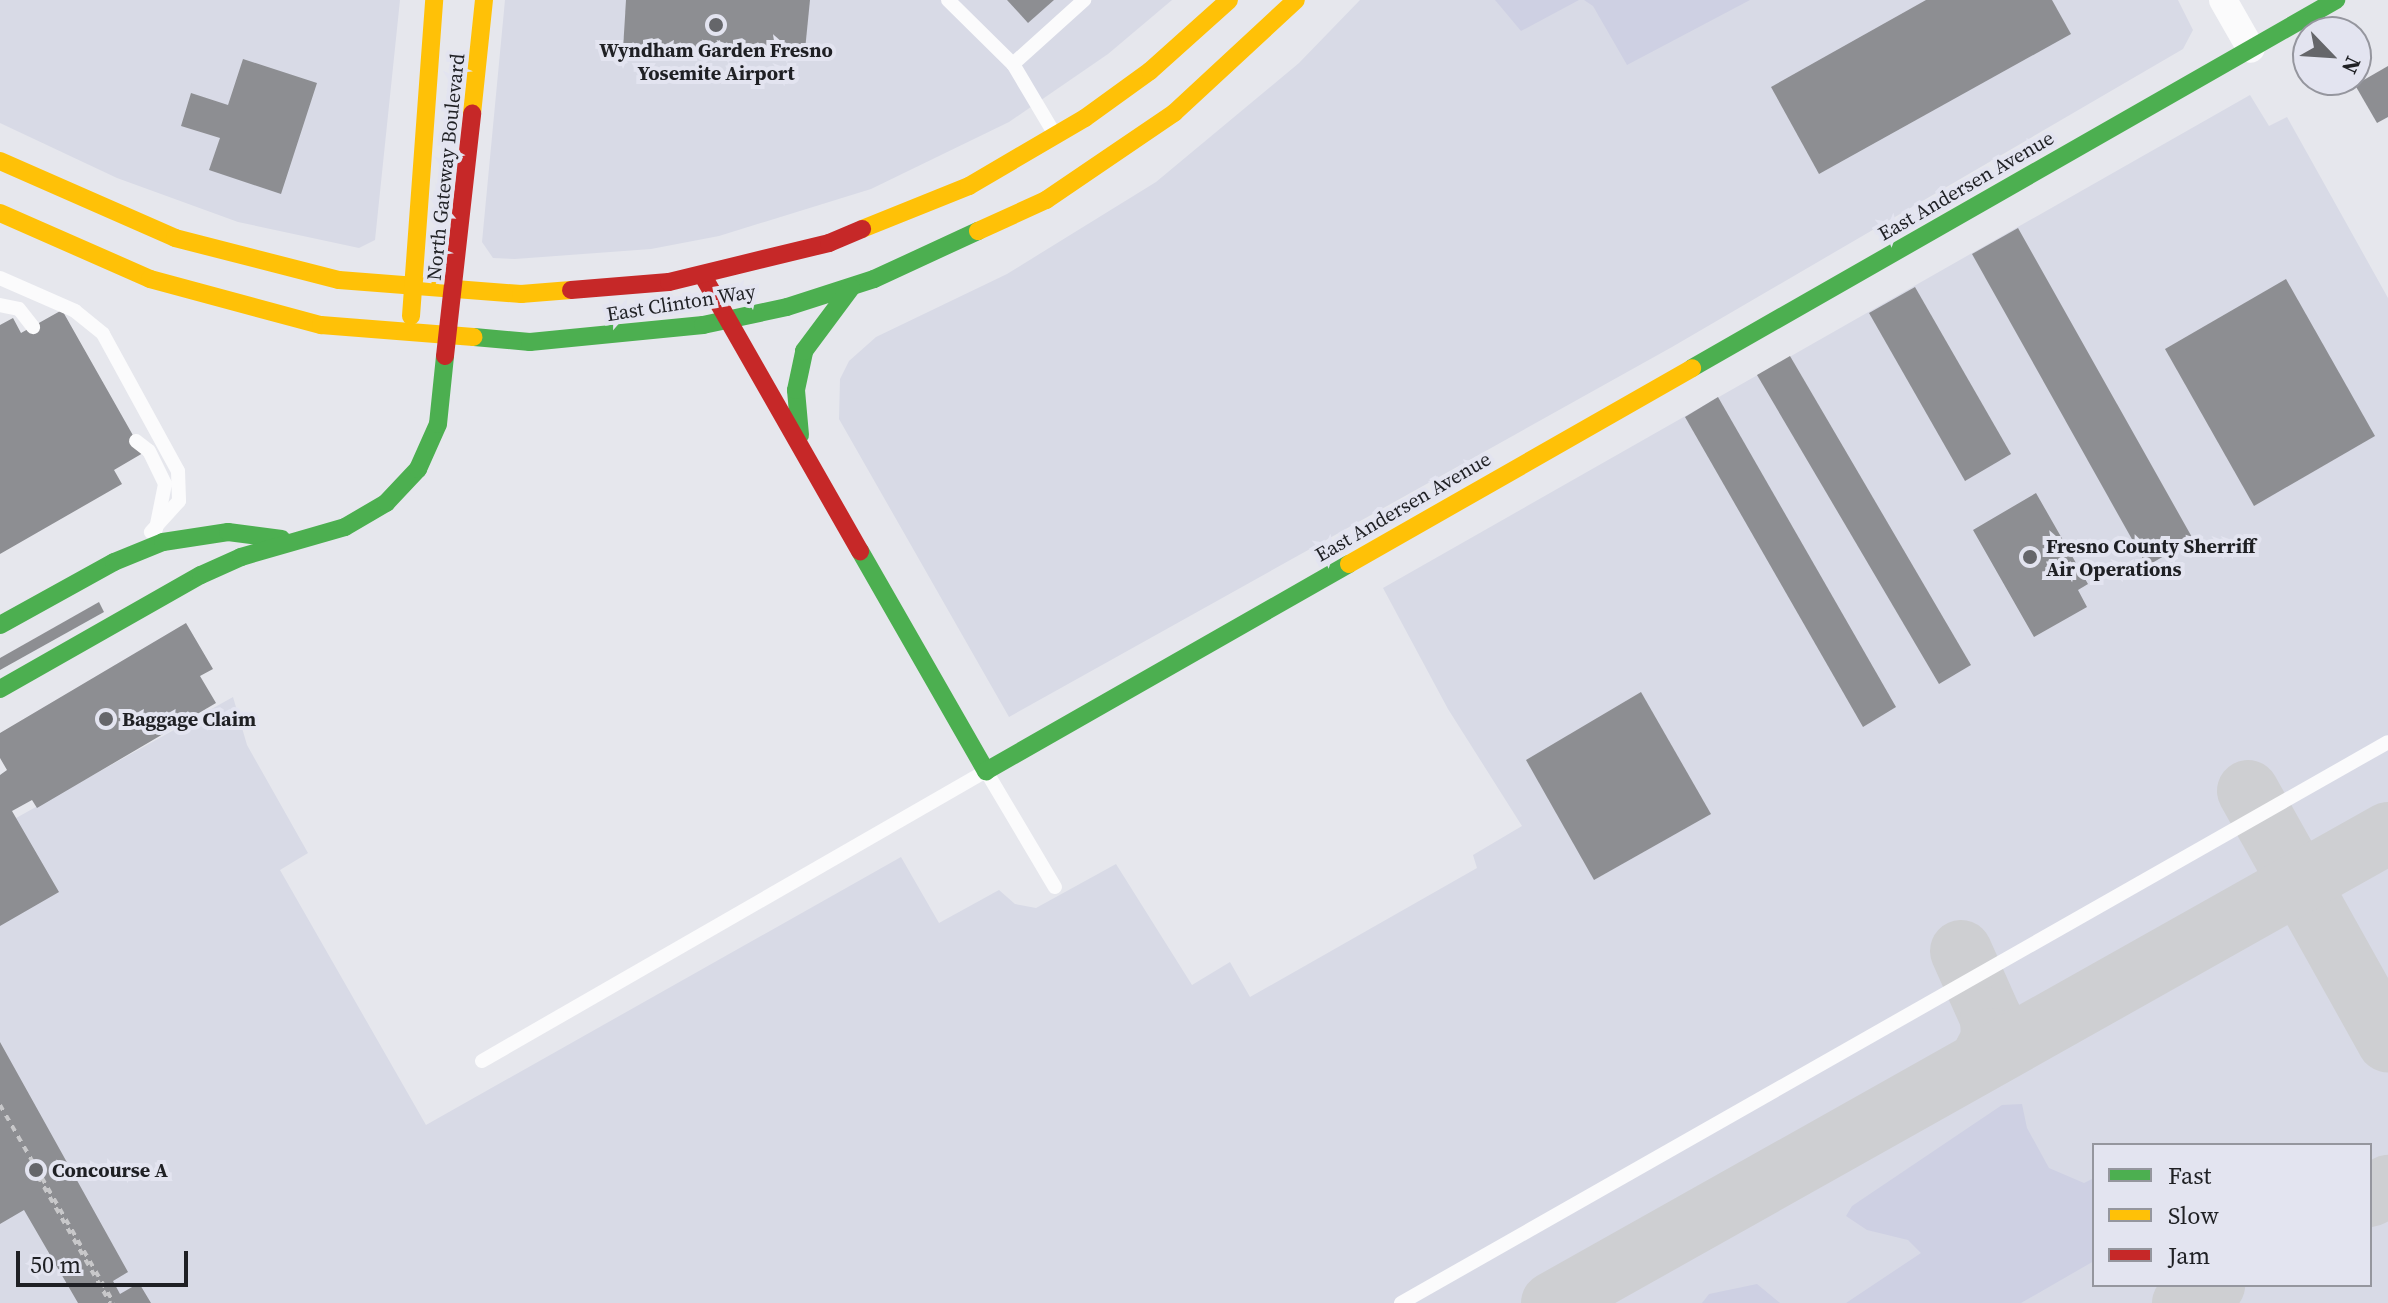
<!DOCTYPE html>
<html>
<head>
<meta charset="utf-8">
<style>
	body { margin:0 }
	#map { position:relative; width:2388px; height:1303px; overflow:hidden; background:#e6e7ed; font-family:"Source Serif 4",serif }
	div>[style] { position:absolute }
	.built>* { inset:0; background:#d8dae6 }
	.green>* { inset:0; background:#ced0e3 }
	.taxiway>* { height:62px; margin:-31px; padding:0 31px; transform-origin:31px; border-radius:31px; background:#cecfd2 }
	.building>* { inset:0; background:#8d8e92 }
	.path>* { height:4px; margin-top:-2px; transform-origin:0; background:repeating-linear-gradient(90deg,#c8c8ca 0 6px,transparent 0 12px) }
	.lane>* { height:14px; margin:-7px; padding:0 7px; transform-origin:7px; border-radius:7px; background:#fbfbfc }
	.street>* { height:28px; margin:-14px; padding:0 14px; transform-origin:14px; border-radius:14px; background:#fbfbfc }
	.fast>* { height:18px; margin:-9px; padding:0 9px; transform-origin:9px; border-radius:9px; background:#4caf50 }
	.slow>* { height:18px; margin:-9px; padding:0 9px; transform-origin:9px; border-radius:9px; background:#ffc107 }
	.jam>* { height:18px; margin:-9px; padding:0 9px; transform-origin:9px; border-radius:9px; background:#c62828 }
	.dots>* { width:22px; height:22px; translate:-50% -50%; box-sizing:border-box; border:4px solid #e3e4f0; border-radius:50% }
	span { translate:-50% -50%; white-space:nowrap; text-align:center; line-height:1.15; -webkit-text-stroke:8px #e3e4f0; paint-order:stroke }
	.poi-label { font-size:20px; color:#1f2024; font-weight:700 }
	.left { translate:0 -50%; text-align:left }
	.street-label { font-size:20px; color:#1f2024 }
	.legend { position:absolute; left:2092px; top:1143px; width:280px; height:144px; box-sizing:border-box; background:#e3e4f0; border:2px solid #95969e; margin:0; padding:10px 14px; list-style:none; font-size:24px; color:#1f2024 }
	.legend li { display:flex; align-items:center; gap:16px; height:40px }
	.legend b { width:40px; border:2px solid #95969e }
	.north { position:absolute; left:2292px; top:16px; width:80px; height:80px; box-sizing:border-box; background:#e3e4f0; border:2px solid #95969e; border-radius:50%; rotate:115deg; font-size:22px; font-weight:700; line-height:32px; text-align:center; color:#1f2024 }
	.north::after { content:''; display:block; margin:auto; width:28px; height:36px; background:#65666a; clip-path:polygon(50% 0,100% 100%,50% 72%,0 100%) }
	.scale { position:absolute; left:16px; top:1251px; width:172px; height:36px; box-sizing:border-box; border:4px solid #1f2024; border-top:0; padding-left:10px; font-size:24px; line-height:28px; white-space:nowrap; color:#1f2024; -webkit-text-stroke:6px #e3e4f0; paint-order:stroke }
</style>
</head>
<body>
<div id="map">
	<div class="built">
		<div style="clip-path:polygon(0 0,400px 0,375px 240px,359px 248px,238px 222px,117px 178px,0 123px)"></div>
		<div style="clip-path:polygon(505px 0,1172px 0,1108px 54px,1009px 122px,871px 189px,719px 236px,651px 249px,515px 259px,493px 258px,482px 242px)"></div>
		<div style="clip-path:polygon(1360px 0,2178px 0,2193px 30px,2183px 49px,1672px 347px,1009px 717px,839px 419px,840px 379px,849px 361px,876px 337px,1007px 274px,1156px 182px,1299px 63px)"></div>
		<div style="clip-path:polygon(evenodd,2250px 95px,2269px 126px,2287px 117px,2388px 298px,2388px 1303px,0 1303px,0 827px,233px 697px,247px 745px,308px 853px,280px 870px,426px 1125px,901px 857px,939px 923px,999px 890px,1015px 904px,1036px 908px,1116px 864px,1192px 985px,1230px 962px,1250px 997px,1477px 868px,1473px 855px,1522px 826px,1448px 709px,1383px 588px,2250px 95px,2094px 1145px,2370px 1145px,2370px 1285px,2094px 1285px,2094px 1145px)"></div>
	</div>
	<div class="green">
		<div style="clip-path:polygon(1495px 0,1579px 0,1521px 31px)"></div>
		<div style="clip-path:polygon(1584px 0,1750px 0,1627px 65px,1593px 6px)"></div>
		<div style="clip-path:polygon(2022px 1104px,2027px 1128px,2049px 1168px,2084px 1183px,2094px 1178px,2094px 1261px,2021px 1303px,1846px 1303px,1921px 1253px,1908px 1240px,1867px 1230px,1846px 1216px,1852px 1206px,2002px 1105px)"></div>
		<div style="clip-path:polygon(1757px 1284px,1780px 1303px,1702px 1303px,1709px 1294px)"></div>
	</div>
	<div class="taxiway">
		<div style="left:2248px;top:791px;width:287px;rotate:60.8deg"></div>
		<div style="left:1961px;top:951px;width:73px;rotate:65.9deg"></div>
		<div style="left:1991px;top:1018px;width:21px;rotate:87deg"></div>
		<div style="left:1992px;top:1039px;width:26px;rotate:118deg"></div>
		<div style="left:2370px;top:1196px;width:21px;rotate:-29deg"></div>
		<div style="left:1552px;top:1303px;width:959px;rotate:-29.34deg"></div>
		<div style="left:2183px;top:1303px;width:36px;rotate:-30deg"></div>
	</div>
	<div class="building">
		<div style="clip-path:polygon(626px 0,810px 0,804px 60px,623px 50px)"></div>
		<div style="clip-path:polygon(1007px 0,1054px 0,1028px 23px)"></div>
		<div style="clip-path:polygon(1926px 0,2052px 0,2071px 34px,1819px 174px,1771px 87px)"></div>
		<div style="clip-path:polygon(243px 59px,317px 83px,281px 194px,209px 170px,220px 138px,181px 126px,191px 93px,228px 105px)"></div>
		<div style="clip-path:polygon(2388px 66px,2388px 117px,2377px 123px,2355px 85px)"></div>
		<div style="clip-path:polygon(2018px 228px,2193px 539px,2147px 566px,1972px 254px)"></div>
		<div style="clip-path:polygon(2286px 279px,2375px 436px,2254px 506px,2165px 349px)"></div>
		<div style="clip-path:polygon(1915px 287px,2011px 454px,1965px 481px,1869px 313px)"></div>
		<div style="clip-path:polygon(62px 310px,143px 453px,114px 470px,122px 484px,0 554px,0 325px,13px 318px,21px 333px)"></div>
		<div style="clip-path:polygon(1790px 356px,1971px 665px,1939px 684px,1757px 375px)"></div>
		<div style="clip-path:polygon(1718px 397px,1896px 707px,1863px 727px,1685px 417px)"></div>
		<div style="clip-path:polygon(2036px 493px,2088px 584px,2078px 590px,2087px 607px,2034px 637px,1973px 530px)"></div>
		<div style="clip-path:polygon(99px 602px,104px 612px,0 670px,0 658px)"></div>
		<div style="clip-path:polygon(186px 623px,213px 669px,200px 676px,216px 703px,37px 808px,32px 800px,12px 811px,59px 892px,0 926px,0 775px,7px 770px,0 758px,0 733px)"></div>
		<div style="clip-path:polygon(1641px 692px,1711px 814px,1594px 880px,1526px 760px)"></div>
		<div style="clip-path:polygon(0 1042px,128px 1272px,113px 1281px,120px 1294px,139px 1283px,151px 1303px,78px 1303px,24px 1210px,0 1224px)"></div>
	</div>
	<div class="path">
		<div style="left:0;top:1105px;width:228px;rotate:60.1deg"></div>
		<div style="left:32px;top:1166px;width:158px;rotate:60.3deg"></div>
	</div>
	<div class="lane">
		<div style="left:948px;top:0;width:91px;rotate:44.6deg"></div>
		<div style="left:1054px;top:133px;width:80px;rotate:-120.7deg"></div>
		<div style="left:1013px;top:64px;width:96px;rotate:-42deg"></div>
		<div style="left:0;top:278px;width:82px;rotate:23.7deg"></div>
		<div style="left:75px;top:311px;width:36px;rotate:39deg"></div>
		<div style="left:103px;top:334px;width:156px;rotate:61.3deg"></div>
		<div style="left:178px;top:471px;width:30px;rotate:88deg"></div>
		<div style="left:179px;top:501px;width:42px;rotate:132.1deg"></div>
		<div style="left:0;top:305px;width:19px;rotate:12deg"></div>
		<div style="left:19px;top:309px;width:23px;rotate:52deg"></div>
		<div style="left:136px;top:441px;width:16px;rotate:38deg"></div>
		<div style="left:149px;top:451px;width:37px;rotate:64deg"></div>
		<div style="left:165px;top:484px;width:46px;rotate:101.3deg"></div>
		<div style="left:482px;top:1061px;width:581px;rotate:-29.92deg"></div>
		<div style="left:986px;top:771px;width:135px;rotate:59.3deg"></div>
		<div style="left:1401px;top:1303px;width:1135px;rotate:-29.61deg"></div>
	</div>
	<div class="street">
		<div style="left:2223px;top:0;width:56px;rotate:60.3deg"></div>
	</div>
	<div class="fast">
		<div style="left:474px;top:337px;width:56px;rotate:5.1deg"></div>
		<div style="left:530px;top:342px;width:174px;rotate:-5.6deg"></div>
		<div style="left:703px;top:325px;width:86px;rotate:-12.1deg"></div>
		<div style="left:787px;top:307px;width:91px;rotate:-17.8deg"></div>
		<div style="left:874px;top:279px;width:115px;rotate:-24.8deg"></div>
		<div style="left:1692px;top:368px;width:742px;rotate:-29.74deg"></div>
		<div style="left:800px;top:435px;width:45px;rotate:-95.1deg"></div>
		<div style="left:796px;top:390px;width:40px;rotate:-78deg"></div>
		<div style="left:804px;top:351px;width:79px;rotate:-53.3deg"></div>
		<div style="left:860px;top:551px;width:254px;rotate:60.2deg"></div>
		<div style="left:986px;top:771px;width:418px;rotate:-29.7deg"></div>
		<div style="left:0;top:625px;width:130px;rotate:-28.9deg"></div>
		<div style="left:114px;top:562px;width:53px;rotate:-22.2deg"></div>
		<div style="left:163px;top:542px;width:66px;rotate:-8.7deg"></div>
		<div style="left:228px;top:532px;width:54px;rotate:7.4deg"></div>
		<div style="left:0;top:689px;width:231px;rotate:-29.6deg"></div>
		<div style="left:201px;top:575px;width:44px;rotate:-24.2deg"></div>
		<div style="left:241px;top:557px;width:108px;rotate:-16.1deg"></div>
		<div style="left:345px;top:527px;width:48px;rotate:-30.3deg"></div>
		<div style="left:386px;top:503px;width:47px;rotate:-46.7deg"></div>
		<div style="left:418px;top:469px;width:49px;rotate:-66deg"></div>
		<div style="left:438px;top:424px;width:68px;rotate:-84.1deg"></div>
	</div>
	<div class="slow">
		<div style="left:472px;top:114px;width:115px;rotate:-84deg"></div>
		<div style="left:0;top:161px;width:191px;rotate:23.7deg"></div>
		<div style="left:175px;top:238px;width:169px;rotate:14.4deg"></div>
		<div style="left:339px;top:280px;width:183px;rotate:4.4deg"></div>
		<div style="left:521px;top:294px;width:50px;rotate:-4.6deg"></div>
		<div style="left:0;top:213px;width:164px;rotate:23.7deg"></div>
		<div style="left:150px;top:279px;width:177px;rotate:15.1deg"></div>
		<div style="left:321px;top:325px;width:153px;rotate:4.5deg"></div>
		<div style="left:862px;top:229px;width:115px;rotate:-21.9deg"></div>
		<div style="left:969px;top:186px;width:134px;rotate:-30.4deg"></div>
		<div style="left:1085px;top:118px;width:80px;rotate:-35.9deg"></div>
		<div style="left:1150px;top:71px;width:106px;rotate:-41.9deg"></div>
		<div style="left:978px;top:231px;width:75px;rotate:-24.5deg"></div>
		<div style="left:1046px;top:200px;width:155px;rotate:-34.2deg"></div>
		<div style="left:1174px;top:113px;width:166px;rotate:-42.8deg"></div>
		<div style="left:411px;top:316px;width:317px;rotate:-85.8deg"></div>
		<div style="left:1349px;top:564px;width:395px;rotate:-29.7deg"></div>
	</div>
	<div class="jam">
		<div style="left:703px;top:276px;width:317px;rotate:60.3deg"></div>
		<div style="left:571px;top:290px;width:98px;rotate:-4.7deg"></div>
		<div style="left:669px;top:282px;width:165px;rotate:-13.7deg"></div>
		<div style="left:829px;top:243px;width:36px;rotate:-23deg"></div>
		<div style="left:445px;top:356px;width:244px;rotate:-83.6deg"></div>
	</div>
	<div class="dots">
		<div style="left:716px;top:25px;background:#65666a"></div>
		<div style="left:2030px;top:557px;background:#65666a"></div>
		<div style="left:106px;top:719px;background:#65666a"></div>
		<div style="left:36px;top:1170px;background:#65666a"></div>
	</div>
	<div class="poi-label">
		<span style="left:716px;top:62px">Wyndham Garden Fresno<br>Yosemite Airport</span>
		<span class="left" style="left:2046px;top:558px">Fresno County Sherriff<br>Air Operations</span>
		<span class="left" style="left:122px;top:719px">Baggage Claim</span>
		<span class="left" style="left:52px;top:1170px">Concourse A</span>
	</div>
	<div class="street-label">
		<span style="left:446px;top:167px;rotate:-84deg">North Gateway Boulevard</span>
		<span style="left:1966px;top:186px;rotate:-30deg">East Andersen Avenue</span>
		<span style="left:681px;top:303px;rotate:-9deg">East Clinton Way</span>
		<span style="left:1403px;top:507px;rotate:-30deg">East Andersen Avenue</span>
	</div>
	<ul class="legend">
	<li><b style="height:10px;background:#4caf50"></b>Fast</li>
	<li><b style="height:10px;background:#ffc107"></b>Slow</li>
	<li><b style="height:10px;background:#c62828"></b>Jam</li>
	</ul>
	<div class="north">N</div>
	<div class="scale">50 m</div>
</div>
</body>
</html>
